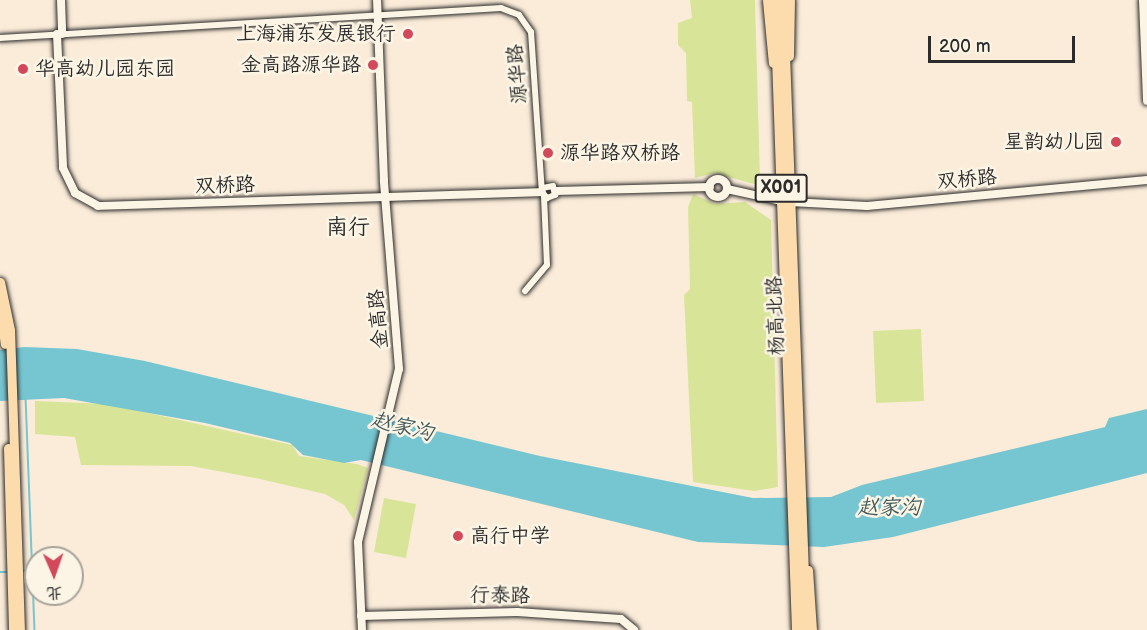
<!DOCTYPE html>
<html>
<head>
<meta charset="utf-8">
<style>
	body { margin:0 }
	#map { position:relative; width:1147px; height:630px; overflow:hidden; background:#fbecd9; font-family:"Balsamiq Sans","LXGW WenKai TC",sans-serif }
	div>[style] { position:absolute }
	.green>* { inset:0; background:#d8e598 }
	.water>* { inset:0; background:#76c6d1 }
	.stream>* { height:1.5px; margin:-0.75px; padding:0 0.75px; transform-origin:0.75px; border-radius:0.75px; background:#76c6d1 }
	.roads { filter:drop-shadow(0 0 2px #2b2b2b) drop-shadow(0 0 2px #2b2b2b) }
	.street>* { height:6px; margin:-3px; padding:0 3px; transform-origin:3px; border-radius:3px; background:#fcf5e5 }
	.secondary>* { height:8px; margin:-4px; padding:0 4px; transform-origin:4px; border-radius:4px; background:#fcf5e5 }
	.secondary>.ring { margin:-4px; padding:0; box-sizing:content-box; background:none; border:8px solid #fcf5e5; border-radius:50% }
	.primary>* { height:9px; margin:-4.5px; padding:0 4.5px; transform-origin:4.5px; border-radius:4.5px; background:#fcdcac }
	.highway>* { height:10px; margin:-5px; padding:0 5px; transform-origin:5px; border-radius:5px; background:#fcdcac }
	.dots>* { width:16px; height:16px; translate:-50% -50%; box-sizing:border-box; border:3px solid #fcf5e5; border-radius:50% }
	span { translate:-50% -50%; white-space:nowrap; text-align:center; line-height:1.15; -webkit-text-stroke:5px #fcf5e5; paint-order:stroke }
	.shield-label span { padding:2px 4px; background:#fcf5e5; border:2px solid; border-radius:4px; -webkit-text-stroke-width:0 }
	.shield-label { font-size:18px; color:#2b2b2b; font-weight:700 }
	.poi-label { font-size:20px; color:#2b2b2b }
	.right { translate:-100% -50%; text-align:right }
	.left { translate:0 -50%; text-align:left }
	.street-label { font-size:20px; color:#2b2b2b }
	.water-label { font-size:21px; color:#425a5d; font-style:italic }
	.quarter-label { font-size:22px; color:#2b2b2b }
	.north { position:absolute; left:24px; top:546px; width:60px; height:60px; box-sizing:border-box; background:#fcf5e5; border:2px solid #a8a49b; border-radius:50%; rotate:178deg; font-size:16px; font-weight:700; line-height:24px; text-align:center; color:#2b2b2b }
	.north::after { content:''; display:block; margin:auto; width:21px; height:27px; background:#d1495b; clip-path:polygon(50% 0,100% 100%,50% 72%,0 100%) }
	.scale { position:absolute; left:928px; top:36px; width:147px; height:27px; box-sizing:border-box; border:3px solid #2b2b2b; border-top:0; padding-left:8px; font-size:18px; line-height:21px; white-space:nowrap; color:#2b2b2b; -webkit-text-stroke:4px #fcf5e5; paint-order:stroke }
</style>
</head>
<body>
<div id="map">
	<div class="green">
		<div style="clip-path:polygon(690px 0,755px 0,760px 180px,754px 184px,714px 173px,695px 178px,692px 102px,687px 101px,686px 53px,678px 45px,678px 23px,692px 18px)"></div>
		<div style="clip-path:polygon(693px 194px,715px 204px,745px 202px,771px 220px,778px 487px,754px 491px,693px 482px,684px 295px,690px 289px,688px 207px)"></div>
		<div style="clip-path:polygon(921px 329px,924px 401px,876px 403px,873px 331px)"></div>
		<div style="clip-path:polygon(35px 401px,108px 404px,292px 445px,299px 456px,357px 464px,368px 468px,354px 520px,344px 505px,325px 494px,260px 479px,191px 466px,81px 465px,75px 437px,35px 434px)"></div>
		<div style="clip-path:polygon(384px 498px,416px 504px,406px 558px,374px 552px)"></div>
	</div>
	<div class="water">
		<div style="clip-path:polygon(24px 347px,77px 349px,145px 361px,540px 456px,753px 498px,831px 497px,862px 485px,1105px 427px,1109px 418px,1147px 409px,1147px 473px,893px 537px,824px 547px,698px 542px,361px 460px,344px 463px,303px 455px,290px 443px,205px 423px,64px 398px,0 401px,0 350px)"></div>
	</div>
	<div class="stream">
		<div style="left:26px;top:397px;width:233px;rotate:87.8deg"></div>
		<div style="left:21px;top:571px;width:10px;rotate:-6deg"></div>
		<div style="left:0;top:572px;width:8px"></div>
	</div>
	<div class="roads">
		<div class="street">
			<div style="left:0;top:38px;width:502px;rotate:-3.43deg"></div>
			<div style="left:501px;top:8px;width:19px;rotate:21deg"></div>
			<div style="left:519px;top:15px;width:21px;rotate:55deg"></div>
			<div style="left:531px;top:32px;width:160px;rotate:86.1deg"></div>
			<div style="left:542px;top:192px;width:8px;rotate:50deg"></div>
			<div style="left:547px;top:198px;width:9px;rotate:-21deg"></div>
			<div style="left:555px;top:195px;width:9px;rotate:-103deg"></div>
			<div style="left:553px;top:186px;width:10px;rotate:169deg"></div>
			<div style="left:525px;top:291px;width:34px;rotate:-50deg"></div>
			<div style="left:547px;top:265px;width:69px;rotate:-92.5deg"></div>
		</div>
		<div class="secondary">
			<div style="left:61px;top:0;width:34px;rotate:88deg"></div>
			<div style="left:1143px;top:0;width:101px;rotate:87.7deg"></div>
			<div style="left:57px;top:34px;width:134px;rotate:87.4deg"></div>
			<div style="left:63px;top:168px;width:28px;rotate:64deg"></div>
			<div style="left:75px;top:193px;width:26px;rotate:29deg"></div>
			<div style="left:98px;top:206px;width:444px;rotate:-1.8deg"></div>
			<div class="ring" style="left:709px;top:179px;width:10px;height:10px"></div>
			<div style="left:727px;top:189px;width:55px;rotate:12.5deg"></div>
			<div style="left:556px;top:191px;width:154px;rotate:-1.5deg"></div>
			<div style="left:790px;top:202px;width:77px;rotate:3deg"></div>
			<div style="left:867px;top:206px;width:281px;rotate:-5.3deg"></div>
			<div style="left:361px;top:616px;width:156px;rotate:-1.5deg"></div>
			<div style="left:517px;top:612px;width:104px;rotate:3.9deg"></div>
			<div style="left:621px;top:619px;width:17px;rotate:40deg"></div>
			<div style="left:362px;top:630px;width:88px;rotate:-92.6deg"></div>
			<div style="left:358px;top:542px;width:178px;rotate:-76.7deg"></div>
			<div style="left:399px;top:369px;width:189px;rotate:-94.6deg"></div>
			<div style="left:384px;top:181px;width:181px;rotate:-92.2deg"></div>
		</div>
		<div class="primary">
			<div style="left:767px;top:0;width:63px;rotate:84.6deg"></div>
			<div style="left:789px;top:56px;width:56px;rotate:-89deg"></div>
			<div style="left:0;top:282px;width:49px;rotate:78.2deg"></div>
			<div style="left:10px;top:330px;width:300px;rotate:88.1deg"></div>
			<div style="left:0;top:305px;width:39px;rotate:83deg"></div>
			<div style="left:8px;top:448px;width:182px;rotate:88.4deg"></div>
			<div style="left:808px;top:570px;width:60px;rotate:86.2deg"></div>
		</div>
		<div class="highway">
			<div style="left:775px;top:0;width:630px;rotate:88deg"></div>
			<div style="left:783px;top:0;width:630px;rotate:87.91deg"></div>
		</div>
	</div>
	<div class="dots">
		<div style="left:408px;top:34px;background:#d1495b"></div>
		<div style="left:373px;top:65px;background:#d1495b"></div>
		<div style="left:23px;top:69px;background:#d1495b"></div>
		<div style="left:1116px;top:142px;background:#d1495b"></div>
		<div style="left:548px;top:153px;background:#d1495b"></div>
		<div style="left:458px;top:536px;background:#d1495b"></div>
	</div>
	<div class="shield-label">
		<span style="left:781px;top:188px">X001</span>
	</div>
	<div class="poi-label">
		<span class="right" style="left:396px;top:34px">上海浦东发展银行</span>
		<span class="right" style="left:361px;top:65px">金高路源华路</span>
		<span class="left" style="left:35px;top:69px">华高幼儿园东园</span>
		<span class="right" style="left:1104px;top:142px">星韵幼儿园</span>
		<span class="left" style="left:560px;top:153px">源华路双桥路</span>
		<span class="left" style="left:470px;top:536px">高行中学</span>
	</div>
	<div class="street-label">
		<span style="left:518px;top:74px;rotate:-95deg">源华路</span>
		<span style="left:967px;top:180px;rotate:-5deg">双桥路</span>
		<span style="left:225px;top:186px;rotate:-2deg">双桥路</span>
		<span style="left:776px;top:316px;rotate:-92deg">杨高北路</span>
		<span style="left:379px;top:319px;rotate:-95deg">金高路</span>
		<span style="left:500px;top:596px;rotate:1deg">行泰路</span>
	</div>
	<div class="water-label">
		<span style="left:402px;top:427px;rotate:14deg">赵家沟</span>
		<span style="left:889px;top:508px">赵家沟</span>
	</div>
	<div class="quarter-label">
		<span style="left:348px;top:228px">南行</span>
	</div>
	<div class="north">北</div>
	<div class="scale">200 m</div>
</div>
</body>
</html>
